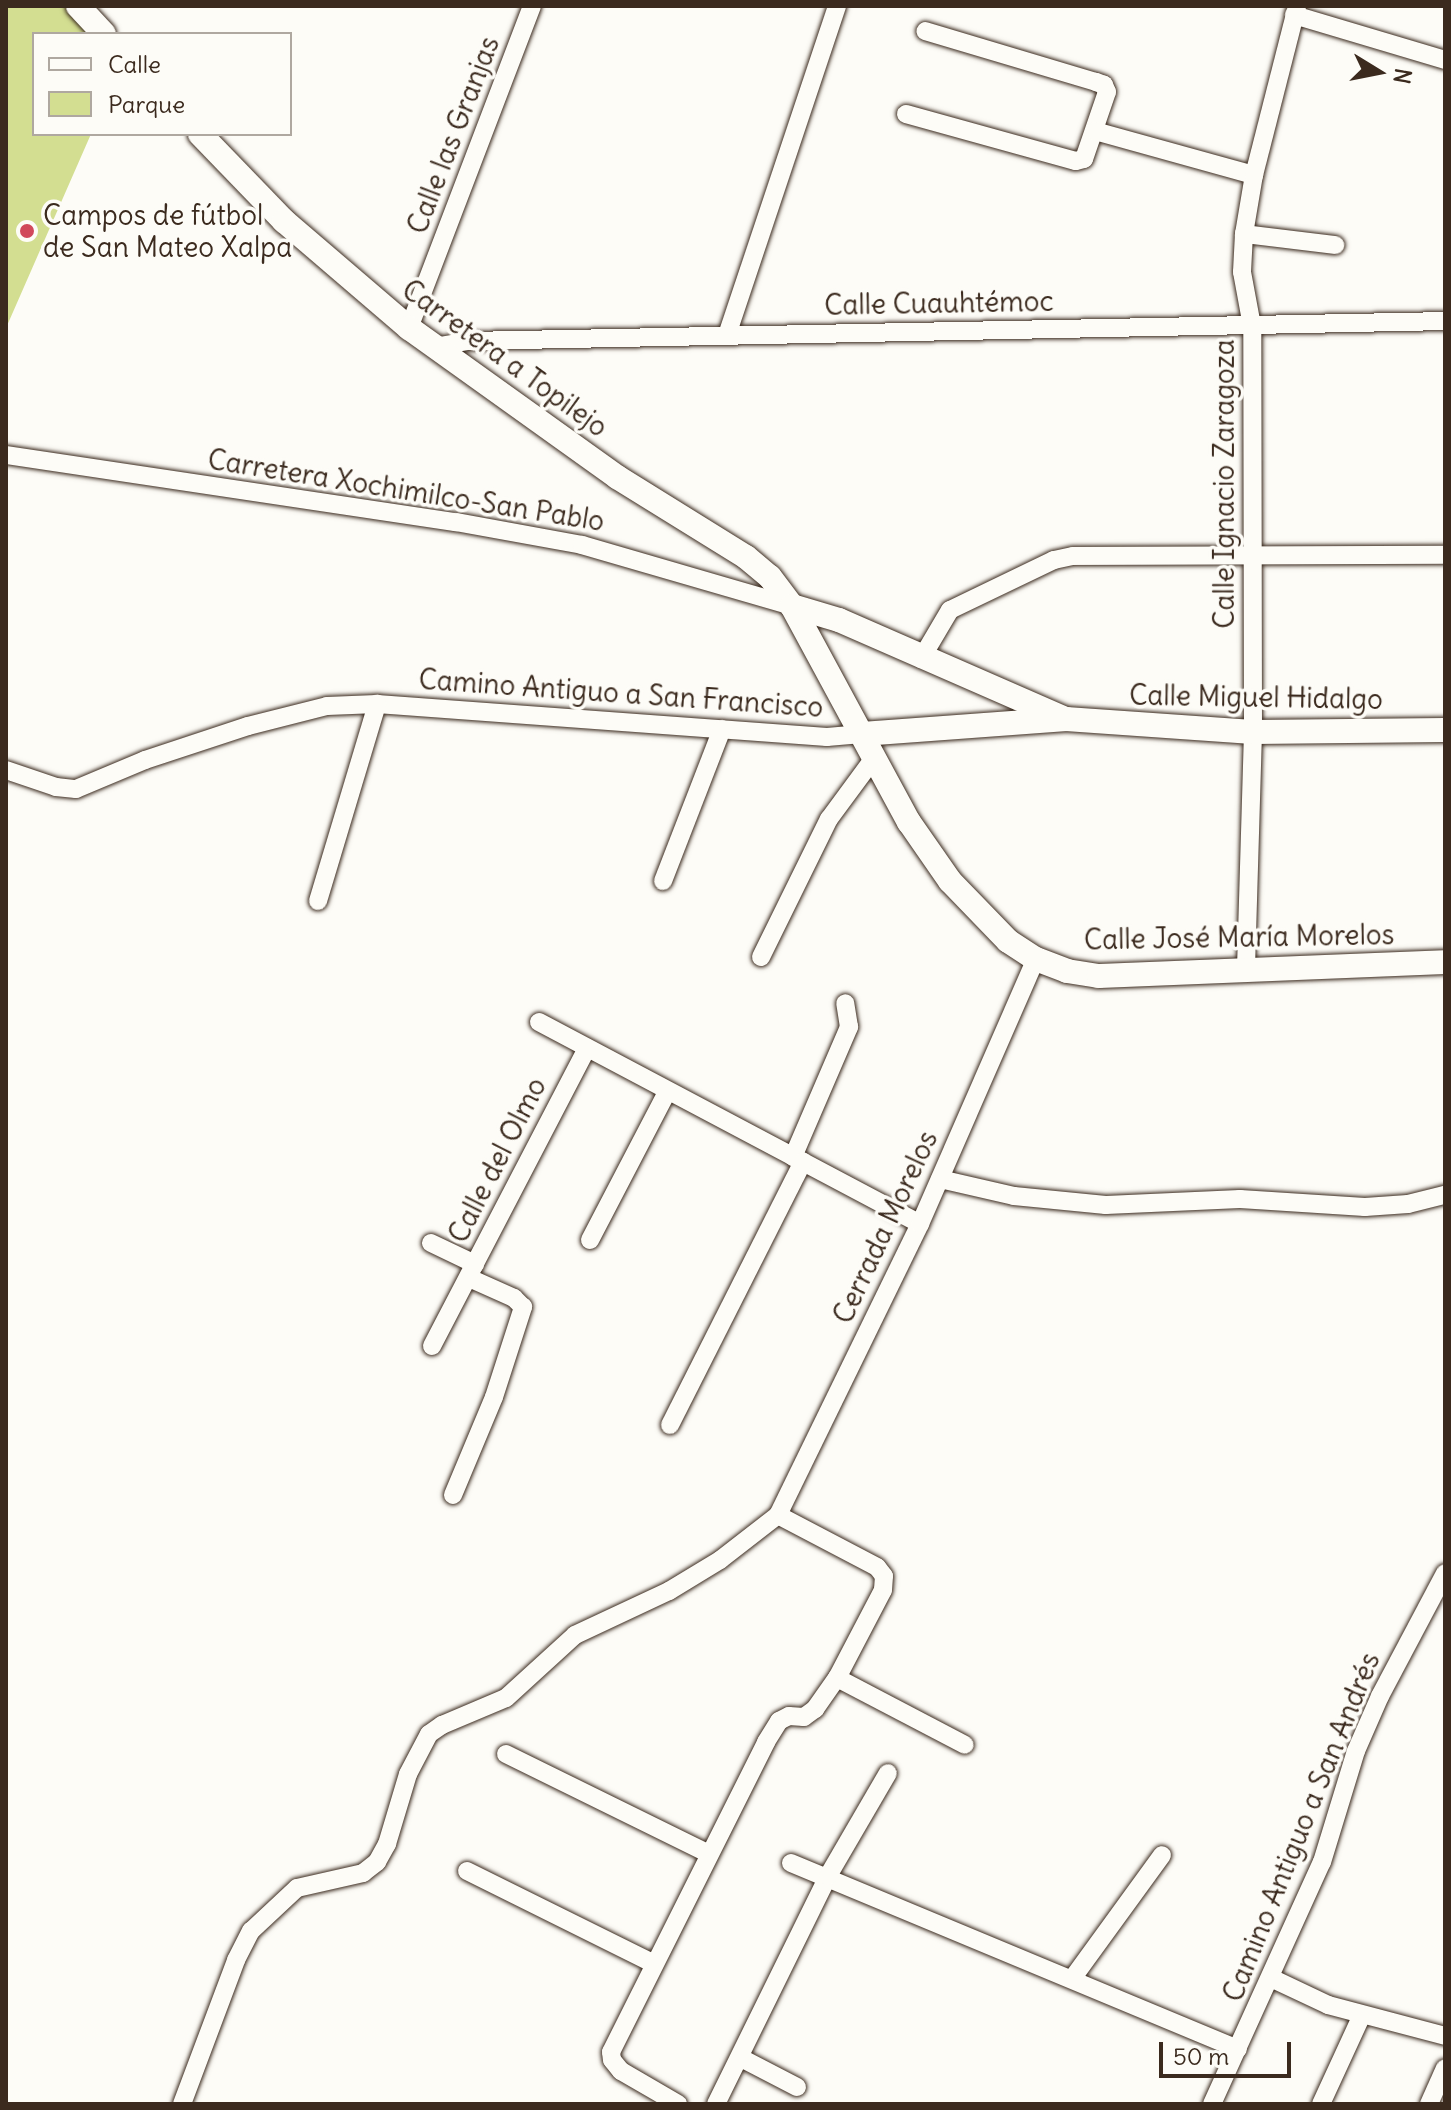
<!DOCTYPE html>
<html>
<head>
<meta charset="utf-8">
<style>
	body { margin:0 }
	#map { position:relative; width:1451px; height:2110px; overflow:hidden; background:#fdfcf7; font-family:Delius,sans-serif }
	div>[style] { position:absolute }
	.green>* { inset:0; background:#d3de91 }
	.roads { filter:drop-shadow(0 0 2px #3b2a1e) drop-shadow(0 0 2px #3b2a1e) }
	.minor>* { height:18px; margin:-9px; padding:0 9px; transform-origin:9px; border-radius:9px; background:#fdfcf7 }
	.major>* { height:24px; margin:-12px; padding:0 12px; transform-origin:12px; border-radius:12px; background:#fdfcf7 }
	.dots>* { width:22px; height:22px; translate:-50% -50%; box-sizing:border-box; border:4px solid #fdfcf7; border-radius:50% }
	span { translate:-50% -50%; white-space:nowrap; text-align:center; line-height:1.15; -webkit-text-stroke:7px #fdfcf7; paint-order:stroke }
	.street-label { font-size:28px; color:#3b2a1e }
	.poi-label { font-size:28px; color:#3b2a1e }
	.left { translate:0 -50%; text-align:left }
	.frame { position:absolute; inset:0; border:8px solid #3b2a1e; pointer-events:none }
	.legend { position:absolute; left:32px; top:32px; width:260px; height:104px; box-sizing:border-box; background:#fdfcf7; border:2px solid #afa8a0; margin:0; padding:10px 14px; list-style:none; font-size:24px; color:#3b2a1e }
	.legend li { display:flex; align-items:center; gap:16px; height:40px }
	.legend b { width:40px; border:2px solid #afa8a0 }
	.north { position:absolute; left:1339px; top:32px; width:80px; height:80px; -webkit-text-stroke:6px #fdfcf7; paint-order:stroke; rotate:100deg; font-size:22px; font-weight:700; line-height:32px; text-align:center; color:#3b2a1e }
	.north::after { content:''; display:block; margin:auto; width:28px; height:36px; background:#3b2a1e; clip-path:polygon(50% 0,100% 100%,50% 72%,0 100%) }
	.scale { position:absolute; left:1159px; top:2042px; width:132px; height:36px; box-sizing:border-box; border:4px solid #3b2a1e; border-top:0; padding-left:10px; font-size:24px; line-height:28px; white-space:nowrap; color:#3b2a1e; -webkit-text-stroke:6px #fdfcf7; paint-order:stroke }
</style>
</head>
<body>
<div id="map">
	<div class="green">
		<div style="clip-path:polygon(6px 6px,79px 6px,104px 34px,34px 34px,34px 134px,91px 134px,6px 328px)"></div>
	</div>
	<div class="roads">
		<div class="minor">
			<div style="left:1294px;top:15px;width:158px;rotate:16.6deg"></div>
			<div style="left:906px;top:114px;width:176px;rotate:15.5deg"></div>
			<div style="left:1076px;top:161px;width:8px;rotate:-14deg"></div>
			<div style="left:1084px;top:159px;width:71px;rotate:-71.1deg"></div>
			<div style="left:1107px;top:92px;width:8px;rotate:-113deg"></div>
			<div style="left:1104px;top:85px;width:9px;rotate:-159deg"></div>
			<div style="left:1096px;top:82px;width:178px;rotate:-163.4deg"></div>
			<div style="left:1095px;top:131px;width:165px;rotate:15.5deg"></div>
			<div style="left:1244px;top:234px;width:92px;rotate:6.9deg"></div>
			<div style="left:409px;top:328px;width:345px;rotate:-69.1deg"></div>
			<div style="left:727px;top:335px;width:347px;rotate:-71.5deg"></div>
			<div style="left:434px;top:347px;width:36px;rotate:-10deg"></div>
			<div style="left:469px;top:341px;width:976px;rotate:-1.17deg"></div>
			<div style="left:6px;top:455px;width:455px;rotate:8.5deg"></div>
			<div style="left:456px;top:522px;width:128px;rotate:10.3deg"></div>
			<div style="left:582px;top:545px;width:219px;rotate:16.2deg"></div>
			<div style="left:921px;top:659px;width:57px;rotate:-59.4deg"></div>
			<div style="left:950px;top:610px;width:115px;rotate:-25.7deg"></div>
			<div style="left:1054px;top:560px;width:19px;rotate:-12deg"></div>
			<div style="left:1073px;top:556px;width:372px;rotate:-0.2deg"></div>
			<div style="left:6px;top:770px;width:53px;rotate:18.8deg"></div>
			<div style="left:56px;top:787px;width:20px;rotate:6deg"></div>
			<div style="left:76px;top:789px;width:75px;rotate:-22.8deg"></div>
			<div style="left:145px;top:760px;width:108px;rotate:-18.3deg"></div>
			<div style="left:248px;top:726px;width:81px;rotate:-14.2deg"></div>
			<div style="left:327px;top:706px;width:50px;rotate:-2.3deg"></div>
			<div style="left:377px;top:704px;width:451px;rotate:4.2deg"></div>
			<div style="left:827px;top:737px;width:35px;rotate:-5deg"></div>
			<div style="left:663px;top:881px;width:163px;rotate:-68.8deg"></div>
			<div style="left:318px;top:901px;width:206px;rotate:-73.3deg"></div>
			<div style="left:761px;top:957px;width:154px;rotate:-63.8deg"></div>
			<div style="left:829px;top:819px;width:76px;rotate:-53.6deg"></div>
			<div style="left:1246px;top:968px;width:236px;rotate:-88.3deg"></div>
			<div style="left:1253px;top:732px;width:406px;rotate:-90.1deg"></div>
			<div style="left:1252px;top:326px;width:55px;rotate:-100.5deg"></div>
			<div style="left:1242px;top:272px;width:38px;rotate:-87deg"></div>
			<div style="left:1244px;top:234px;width:60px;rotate:-80.4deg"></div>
			<div style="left:1254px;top:175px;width:174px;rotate:-75.7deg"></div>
			<div style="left:539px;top:1022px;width:431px;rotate:27.9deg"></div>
			<div style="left:793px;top:1157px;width:142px;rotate:-66.7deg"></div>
			<div style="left:849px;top:1027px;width:24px;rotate:-99deg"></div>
			<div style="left:940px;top:1179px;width:76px;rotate:12.9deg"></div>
			<div style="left:1014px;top:1196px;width:92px;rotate:5.6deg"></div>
			<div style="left:1106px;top:1205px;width:134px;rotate:-2.6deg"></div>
			<div style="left:1240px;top:1199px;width:125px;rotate:3.7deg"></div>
			<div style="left:1365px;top:1207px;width:43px;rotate:-4deg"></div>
			<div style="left:1408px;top:1204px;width:38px;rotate:-14deg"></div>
			<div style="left:590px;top:1240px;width:167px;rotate:-62.5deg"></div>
			<div style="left:431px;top:1243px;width:49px;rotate:25.5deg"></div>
			<div style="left:432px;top:1346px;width:336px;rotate:-62.5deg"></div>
			<div style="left:670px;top:1425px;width:295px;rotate:-63.2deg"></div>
			<div style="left:453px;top:1495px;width:106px;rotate:-67.3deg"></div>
			<div style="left:494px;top:1397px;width:95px;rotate:-72.1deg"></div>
			<div style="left:523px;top:1307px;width:13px;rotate:-135deg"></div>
			<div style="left:514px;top:1298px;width:49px;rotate:-156deg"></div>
			<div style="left:837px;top:1678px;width:144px;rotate:27.6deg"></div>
			<div style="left:506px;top:1754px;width:226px;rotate:26.2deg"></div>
			<div style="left:791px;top:1863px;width:484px;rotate:22.6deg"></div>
			<div style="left:467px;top:1871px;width:209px;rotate:26.4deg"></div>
			<div style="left:1271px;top:1978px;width:63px;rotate:25.3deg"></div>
			<div style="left:1328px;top:2005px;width:121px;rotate:14.8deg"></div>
			<div style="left:1072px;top:1979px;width:153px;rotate:-54deg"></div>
			<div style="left:741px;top:2058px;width:63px;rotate:27.4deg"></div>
			<div style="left:182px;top:2104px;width:154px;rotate:-69.4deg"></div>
			<div style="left:236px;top:1960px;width:33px;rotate:-63deg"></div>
			<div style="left:251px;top:1931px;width:63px;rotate:-43.1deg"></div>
			<div style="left:297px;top:1888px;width:68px;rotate:-12.8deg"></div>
			<div style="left:363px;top:1873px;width:18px;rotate:-38deg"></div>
			<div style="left:377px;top:1862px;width:21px;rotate:-61deg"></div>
			<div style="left:387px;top:1844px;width:73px;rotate:-73.3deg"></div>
			<div style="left:408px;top:1774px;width:45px;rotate:-62.3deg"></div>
			<div style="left:429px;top:1734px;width:16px;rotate:-35deg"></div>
			<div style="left:442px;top:1725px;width:69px;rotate:-22.9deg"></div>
			<div style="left:506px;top:1698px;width:93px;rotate:-42.4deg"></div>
			<div style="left:575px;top:1635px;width:104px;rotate:-25.1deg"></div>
			<div style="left:669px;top:1591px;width:60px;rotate:-31.3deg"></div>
			<div style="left:720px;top:1560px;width:73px;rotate:-37.8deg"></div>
			<div style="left:778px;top:1515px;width:324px;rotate:-64deg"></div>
			<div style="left:920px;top:1224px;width:289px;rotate:-66.4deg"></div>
			<div style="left:678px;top:2104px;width:66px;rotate:-149.9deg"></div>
			<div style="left:621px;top:2071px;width:14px;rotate:-129deg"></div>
			<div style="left:612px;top:2060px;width:8px;rotate:-97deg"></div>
			<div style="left:611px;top:2052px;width:347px;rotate:-63.4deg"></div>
			<div style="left:766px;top:1742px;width:25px;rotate:-58deg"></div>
			<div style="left:779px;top:1721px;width:11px;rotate:-27deg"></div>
			<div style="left:789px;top:1716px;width:15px;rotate:4deg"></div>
			<div style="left:804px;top:1717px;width:14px;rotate:-36deg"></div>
			<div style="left:815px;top:1709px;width:38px;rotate:-55deg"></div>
			<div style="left:837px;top:1678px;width:99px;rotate:-62.4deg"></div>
			<div style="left:883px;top:1590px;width:14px;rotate:-86deg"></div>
			<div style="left:884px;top:1576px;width:11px;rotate:-128deg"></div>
			<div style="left:877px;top:1567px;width:112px;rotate:-152.3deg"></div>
			<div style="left:716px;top:2104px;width:254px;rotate:-63.8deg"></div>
			<div style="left:828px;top:1876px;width:119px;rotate:-59.8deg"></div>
			<div style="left:1212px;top:2104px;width:266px;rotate:-65.6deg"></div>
			<div style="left:1322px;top:1862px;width:116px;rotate:-73deg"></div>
			<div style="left:1356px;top:1751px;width:60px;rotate:-66.4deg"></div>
			<div style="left:1380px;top:1696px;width:139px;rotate:-62.1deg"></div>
			<div style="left:1321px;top:2104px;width:98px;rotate:-65.3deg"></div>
			<div style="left:1429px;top:2104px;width:39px;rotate:-66deg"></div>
		</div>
		<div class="major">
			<div style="left:78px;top:6px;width:38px;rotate:47deg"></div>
			<div style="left:200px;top:134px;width:121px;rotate:46deg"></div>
			<div style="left:284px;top:221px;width:165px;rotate:40.6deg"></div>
			<div style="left:409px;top:328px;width:256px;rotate:35.6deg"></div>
			<div style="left:617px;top:477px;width:152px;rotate:31.8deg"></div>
			<div style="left:746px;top:557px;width:31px;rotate:40deg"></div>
			<div style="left:770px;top:577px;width:36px;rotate:53deg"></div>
			<div style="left:792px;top:606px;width:246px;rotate:61.6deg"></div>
			<div style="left:909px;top:822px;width:72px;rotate:55.2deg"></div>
			<div style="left:950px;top:881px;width:83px;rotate:46deg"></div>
			<div style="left:1008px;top:941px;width:33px;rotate:33deg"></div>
			<div style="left:1036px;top:959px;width:33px;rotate:21deg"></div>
			<div style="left:1067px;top:971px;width:32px;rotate:9deg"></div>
			<div style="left:1099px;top:976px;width:346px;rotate:-2.3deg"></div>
			<div style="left:792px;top:606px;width:49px;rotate:16.6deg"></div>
			<div style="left:839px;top:620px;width:244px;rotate:23.6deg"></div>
			<div style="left:862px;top:734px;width:205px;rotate:-4.2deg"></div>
			<div style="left:1066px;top:719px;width:187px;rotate:4deg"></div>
			<div style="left:1253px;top:732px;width:192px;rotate:-0.6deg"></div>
		</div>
	</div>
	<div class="dots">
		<div style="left:27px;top:231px;background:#d1495b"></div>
	</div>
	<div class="street-label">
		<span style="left:453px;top:135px;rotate:-69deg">Calle las Granjas</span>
		<span style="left:939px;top:303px;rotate:-1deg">Calle Cuauhtémoc</span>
		<span style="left:505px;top:358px;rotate:36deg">Carretera a Topilejo</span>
		<span style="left:1224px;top:484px;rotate:-90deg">Calle Ignacio Zaragoza</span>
		<span style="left:406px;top:490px;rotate:9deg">Carretera Xochimilco-San Pablo</span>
		<span style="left:621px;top:693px;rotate:4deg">Camino Antiguo a San Francisco</span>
		<span style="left:1256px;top:697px;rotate:1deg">Calle Miguel Hidalgo</span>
		<span style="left:1239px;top:937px;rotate:-1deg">Calle José María Morelos</span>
		<span style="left:497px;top:1160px;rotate:-63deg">Calle del Olmo</span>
		<span style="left:885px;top:1227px;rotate:-65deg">Cerrada Morelos</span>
		<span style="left:1301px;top:1827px;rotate:-68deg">Camino Antiguo a San Andrés</span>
	</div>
	<div class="poi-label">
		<span class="left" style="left:43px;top:231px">Campos de fútbol<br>de San Mateo Xalpa</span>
	</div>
	<div class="frame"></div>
	<ul class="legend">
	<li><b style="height:10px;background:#fdfcf7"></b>Calle</li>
	<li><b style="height:22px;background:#d3de91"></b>Parque</li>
	</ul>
	<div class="north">N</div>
	<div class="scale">50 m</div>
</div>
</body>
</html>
